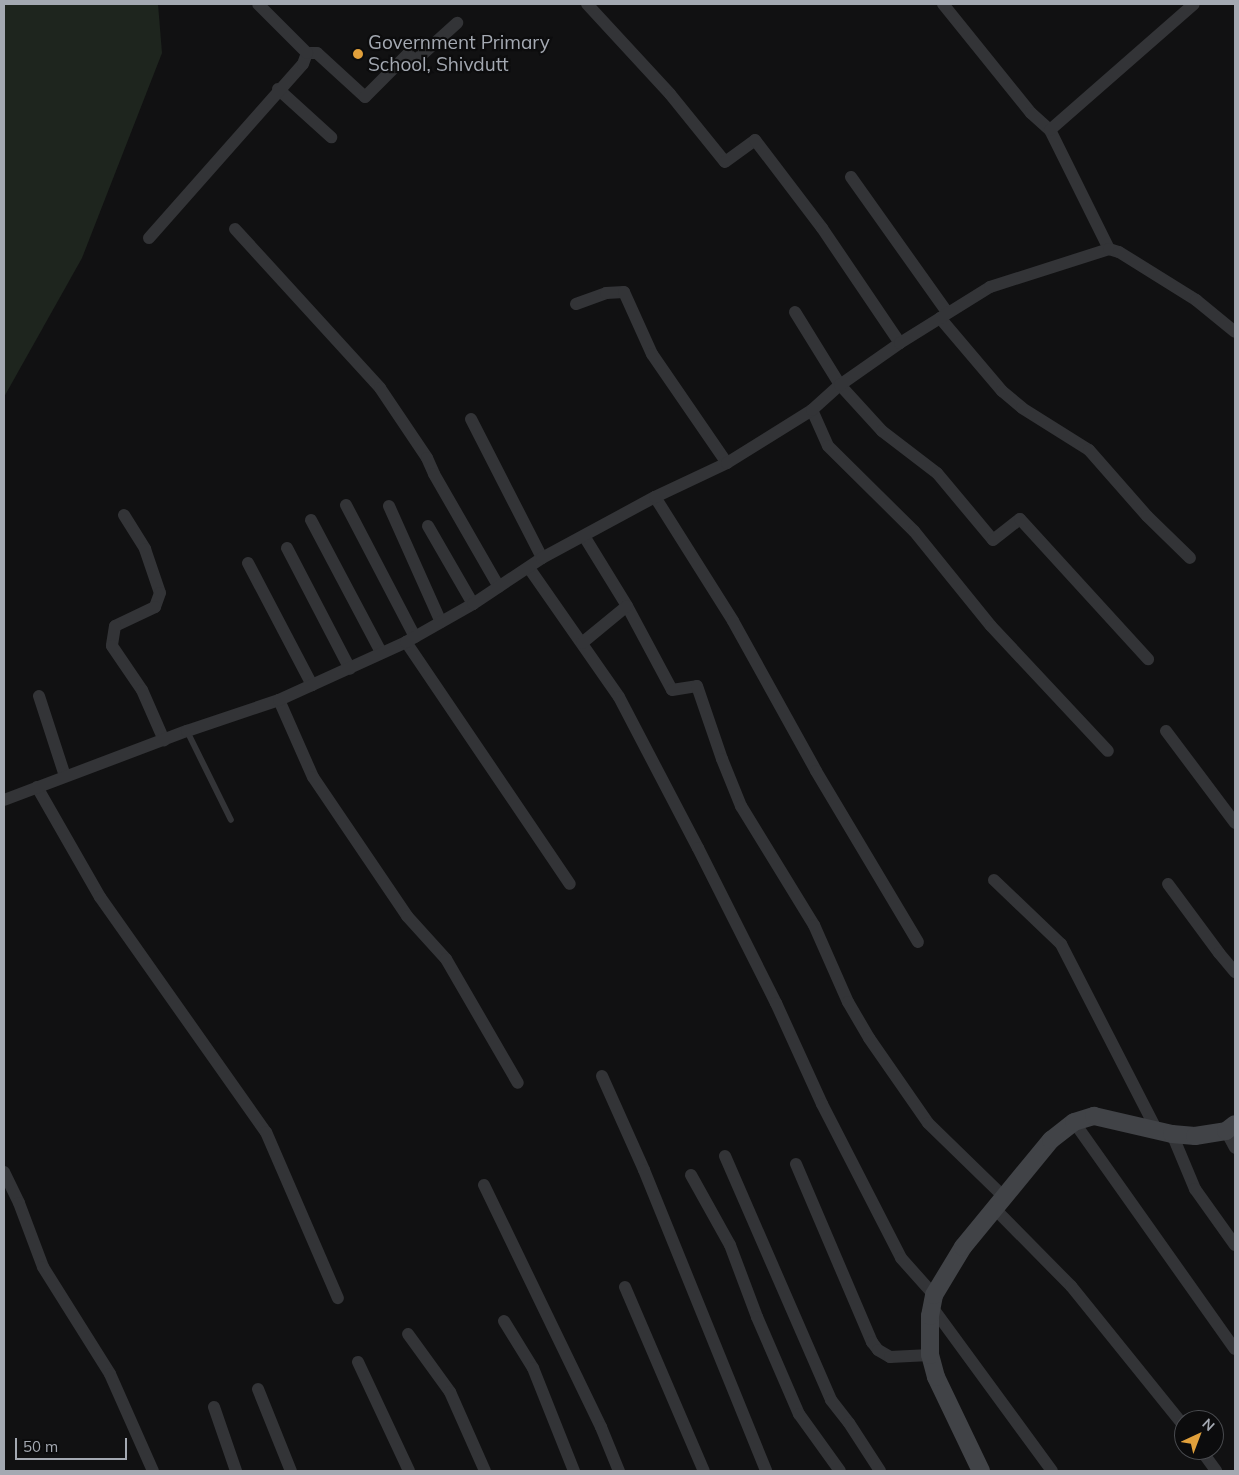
<!DOCTYPE html>
<html>
<head>
<meta charset="utf-8">
<style>
	body { margin:0 }
	#map { position:relative; width:1239px; height:1475px; overflow:hidden; background:#111112; font-family:Mulish,sans-serif }
	div>[style] { position:absolute }
	.green>* { inset:0; background:#1e251e }
	.service>* { height:6px; margin:-3px; padding:0 3px; transform-origin:3px; border-radius:3px; background:#333437 }
	.minor>* { height:12px; margin:-6px; padding:0 6px; transform-origin:6px; border-radius:6px; background:#333437 }
	.secondary>* { height:18px; margin:-9px; padding:0 9px; transform-origin:9px; border-radius:9px; background:#414347 }
	.dots>* { width:14px; height:14px; translate:-50% -50%; box-sizing:border-box; border:2px solid #0c0c0d; border-radius:50% }
	span { translate:-50% -50%; white-space:nowrap; text-align:center; line-height:1.15; -webkit-text-stroke:4.5px #0c0c0d; paint-order:stroke }
	.poi-label { font-size:19px; color:#a4a9b2 }
	.left { translate:0 -50%; text-align:left }
	.frame { position:absolute; inset:0; border:5px solid #a4a9b2; pointer-events:none }
	.north { position:absolute; left:1174px; top:1410px; width:50px; height:50px; box-sizing:border-box; background:#0c0c0d; border:1px solid #494b4f; border-radius:50%; rotate:43deg; font-size:14px; font-weight:700; line-height:20px; text-align:center; color:#a4a9b2 }
	.north::after { content:''; display:block; margin:auto; width:18px; height:22px; background:#e1a03b; clip-path:polygon(50% 0,100% 100%,50% 72%,0 100%) }
	.scale { position:absolute; left:15px; top:1438px; width:112px; height:22px; box-sizing:border-box; border:2px solid #a4a9b2; border-top:0; padding-left:6px; font-size:15px; line-height:18px; white-space:nowrap; color:#a4a9b2; -webkit-text-stroke:4px #0c0c0d; paint-order:stroke }
</style>
</head>
<body>
<div id="map">
	<div class="green">
		<div style="clip-path:polygon(4px 4px,158px 4px,162px 53px,82px 258px,4px 397px)"></div>
	</div>
	<div class="service">
		<div style="left:187px;top:731px;width:99px;rotate:63.7deg"></div>
	</div>
	<div class="minor">
		<div style="left:587px;top:4px;width:122px;rotate:47.3deg"></div>
		<div style="left:670px;top:94px;width:87px;rotate:51deg"></div>
		<div style="left:725px;top:162px;width:37px;rotate:-36deg"></div>
		<div style="left:755px;top:140px;width:111px;rotate:52.7deg"></div>
		<div style="left:822px;top:228px;width:139px;rotate:55.9deg"></div>
		<div style="left:943px;top:4px;width:140px;rotate:51.1deg"></div>
		<div style="left:1031px;top:113px;width:25px;rotate:42deg"></div>
		<div style="left:1050px;top:130px;width:133px;rotate:63.6deg"></div>
		<div style="left:307px;top:53px;width:10px"></div>
		<div style="left:317px;top:53px;width:65px;rotate:42.5deg"></div>
		<div style="left:365px;top:97px;width:61px;rotate:-45deg"></div>
		<div style="left:408px;top:54px;width:10px;rotate:45deg"></div>
		<div style="left:415px;top:61px;width:57px;rotate:-42.1deg"></div>
		<div style="left:278px;top:89px;width:72px;rotate:42.2deg"></div>
		<div style="left:1050px;top:130px;width:191px;rotate:-41.2deg"></div>
		<div style="left:851px;top:177px;width:166px;rotate:54.6deg"></div>
		<div style="left:235px;top:229px;width:215px;rotate:47.6deg"></div>
		<div style="left:380px;top:388px;width:84px;rotate:56.1deg"></div>
		<div style="left:427px;top:458px;width:17px;rotate:66deg"></div>
		<div style="left:434px;top:474px;width:130px;rotate:60.1deg"></div>
		<div style="left:149px;top:238px;width:232px;rotate:-48.5deg"></div>
		<div style="left:303px;top:64px;width:12px;rotate:-70deg"></div>
		<div style="left:307px;top:53px;width:69px;rotate:-135deg"></div>
		<div style="left:576px;top:304px;width:32px;rotate:-20deg"></div>
		<div style="left:606px;top:293px;width:18px;rotate:-3deg"></div>
		<div style="left:624px;top:292px;width:68px;rotate:65.7deg"></div>
		<div style="left:652px;top:354px;width:132px;rotate:55.5deg"></div>
		<div style="left:795px;top:312px;width:86px;rotate:58.3deg"></div>
		<div style="left:840px;top:385px;width:62px;rotate:47.6deg"></div>
		<div style="left:882px;top:431px;width:69px;rotate:37.4deg"></div>
		<div style="left:937px;top:473px;width:87px;rotate:50.1deg"></div>
		<div style="left:993px;top:540px;width:34px;rotate:-38deg"></div>
		<div style="left:1020px;top:519px;width:190px;rotate:47.6deg"></div>
		<div style="left:940px;top:318px;width:96px;rotate:49.7deg"></div>
		<div style="left:1002px;top:391px;width:26px;rotate:40deg"></div>
		<div style="left:1022px;top:408px;width:79px;rotate:32.1deg"></div>
		<div style="left:1089px;top:450px;width:88px;rotate:48.7deg"></div>
		<div style="left:1147px;top:516px;width:60px;rotate:44.3deg"></div>
		<div style="left:812px;top:410px;width:39px;rotate:66deg"></div>
		<div style="left:828px;top:446px;width:121px;rotate:44.7deg"></div>
		<div style="left:914px;top:531px;width:122px;rotate:51deg"></div>
		<div style="left:991px;top:626px;width:171px;rotate:46.9deg"></div>
		<div style="left:471px;top:419px;width:156px;rotate:62.9deg"></div>
		<div style="left:655px;top:497px;width:146px;rotate:57.8deg"></div>
		<div style="left:733px;top:621px;width:171px;rotate:61deg"></div>
		<div style="left:816px;top:771px;width:199px;rotate:59.2deg"></div>
		<div style="left:346px;top:505px;width:149px;rotate:62.4deg"></div>
		<div style="left:389px;top:506px;width:127px;rotate:65.9deg"></div>
		<div style="left:124px;top:515px;width:40px;rotate:58deg"></div>
		<div style="left:145px;top:549px;width:46px;rotate:71.2deg"></div>
		<div style="left:160px;top:593px;width:15px;rotate:110deg"></div>
		<div style="left:155px;top:607px;width:44px;rotate:154.6deg"></div>
		<div style="left:115px;top:626px;width:20px;rotate:99deg"></div>
		<div style="left:112px;top:646px;width:53px;rotate:55.7deg"></div>
		<div style="left:142px;top:690px;width:55px;rotate:66.3deg"></div>
		<div style="left:311px;top:520px;width:149px;rotate:62.1deg"></div>
		<div style="left:428px;top:526px;width:90px;rotate:60deg"></div>
		<div style="left:584px;top:536px;width:82px;rotate:58.4deg"></div>
		<div style="left:627px;top:606px;width:95px;rotate:61.8deg"></div>
		<div style="left:672px;top:690px;width:25px;rotate:-9deg"></div>
		<div style="left:697px;top:686px;width:77px;rotate:71.1deg"></div>
		<div style="left:722px;top:759px;width:51px;rotate:68deg"></div>
		<div style="left:741px;top:806px;width:140px;rotate:58.5deg"></div>
		<div style="left:814px;top:925px;width:84px;rotate:66.2deg"></div>
		<div style="left:848px;top:1002px;width:42px;rotate:59.7deg"></div>
		<div style="left:869px;top:1038px;width:103px;rotate:55.2deg"></div>
		<div style="left:928px;top:1123px;width:105px;rotate:44.2deg"></div>
		<div style="left:287px;top:548px;width:136px;rotate:62.5deg"></div>
		<div style="left:248px;top:563px;width:138px;rotate:62.3deg"></div>
		<div style="left:529px;top:568px;width:157px;rotate:55.1deg"></div>
		<div style="left:619px;top:697px;width:170px;rotate:62.4deg"></div>
		<div style="left:698px;top:848px;width:174px;rotate:63.3deg"></div>
		<div style="left:776px;top:1003px;width:111px;rotate:65.5deg"></div>
		<div style="left:822px;top:1104px;width:173px;rotate:62.8deg"></div>
		<div style="left:901px;top:1258px;width:50px;rotate:48.3deg"></div>
		<div style="left:406px;top:642px;width:292px;rotate:55.9deg"></div>
		<div style="left:582px;top:643px;width:58px;rotate:-39.4deg"></div>
		<div style="left:39px;top:696px;width:84px;rotate:72deg"></div>
		<div style="left:279px;top:700px;width:84px;rotate:66.2deg"></div>
		<div style="left:313px;top:777px;width:168px;rotate:55.9deg"></div>
		<div style="left:407px;top:916px;width:58px;rotate:47.8deg"></div>
		<div style="left:446px;top:959px;width:143px;rotate:59.9deg"></div>
		<div style="left:1166px;top:731px;width:115px;rotate:53.1deg"></div>
		<div style="left:37px;top:787px;width:127px;rotate:60.2deg"></div>
		<div style="left:100px;top:897px;width:288px;rotate:54.8deg"></div>
		<div style="left:266px;top:1132px;width:181px;rotate:66.6deg"></div>
		<div style="left:4px;top:800px;width:196px;rotate:-20.7deg"></div>
		<div style="left:187px;top:731px;width:97px;rotate:-18.6deg"></div>
		<div style="left:279px;top:700px;width:140px;rotate:-24.5deg"></div>
		<div style="left:406px;top:642px;width:77px;rotate:-29.6deg"></div>
		<div style="left:473px;top:604px;width:83px;rotate:-33.7deg"></div>
		<div style="left:542px;top:558px;width:128px;rotate:-28.4deg"></div>
		<div style="left:655px;top:497px;width:80px;rotate:-25.3deg"></div>
		<div style="left:727px;top:463px;width:100px;rotate:-31.9deg"></div>
		<div style="left:812px;top:410px;width:38px;rotate:-42deg"></div>
		<div style="left:840px;top:385px;width:73px;rotate:-35deg"></div>
		<div style="left:900px;top:343px;width:106px;rotate:-31.9deg"></div>
		<div style="left:990px;top:287px;width:125px;rotate:-17.7deg"></div>
		<div style="left:1109px;top:249px;width:10px;rotate:17deg"></div>
		<div style="left:1119px;top:252px;width:91px;rotate:31.9deg"></div>
		<div style="left:1196px;top:300px;width:50px;rotate:39.4deg"></div>
		<div style="left:994px;top:880px;width:93px;rotate:43.7deg"></div>
		<div style="left:1061px;top:944px;width:208px;rotate:62.8deg"></div>
		<div style="left:1168px;top:884px;width:86px;rotate:53.5deg"></div>
		<div style="left:1219px;top:953px;width:25px;rotate:50deg"></div>
		<div style="left:602px;top:1076px;width:103px;rotate:65.9deg"></div>
		<div style="left:644px;top:1170px;width:325px;rotate:67.9deg"></div>
		<div style="left:1074px;top:1122px;width:278px;rotate:54.7deg"></div>
		<div style="left:1226px;top:1131px;width:19px;rotate:62deg"></div>
		<div style="left:1172px;top:1134px;width:60px;rotate:67.3deg"></div>
		<div style="left:1195px;top:1189px;width:69px;rotate:54.5deg"></div>
		<div style="left:725px;top:1156px;width:266px;rotate:66.5deg"></div>
		<div style="left:831px;top:1400px;width:29px;rotate:52deg"></div>
		<div style="left:849px;top:1423px;width:57px;rotate:57.1deg"></div>
		<div style="left:796px;top:1164px;width:194px;rotate:66.9deg"></div>
		<div style="left:872px;top:1342px;width:10px;rotate:53deg"></div>
		<div style="left:878px;top:1350px;width:14px;rotate:30deg"></div>
		<div style="left:890px;top:1357px;width:40px;rotate:-2.9deg"></div>
		<div style="left:4px;top:1172px;width:34px;rotate:64deg"></div>
		<div style="left:19px;top:1203px;width:68px;rotate:69.4deg"></div>
		<div style="left:43px;top:1267px;width:126px;rotate:57.9deg"></div>
		<div style="left:110px;top:1374px;width:106px;rotate:66.1deg"></div>
		<div style="left:691px;top:1175px;width:80px;rotate:60.9deg"></div>
		<div style="left:730px;top:1245px;width:77px;rotate:69.4deg"></div>
		<div style="left:757px;top:1317px;width:106px;rotate:66.6deg"></div>
		<div style="left:799px;top:1414px;width:70px;rotate:54.3deg"></div>
		<div style="left:484px;top:1185px;width:269px;rotate:64.2deg"></div>
		<div style="left:601px;top:1427px;width:48px;rotate:67.8deg"></div>
		<div style="left:994px;top:1208px;width:110px;rotate:45.4deg"></div>
		<div style="left:1071px;top:1286px;width:180px;rotate:51.1deg"></div>
		<div style="left:625px;top:1287px;width:200px;rotate:66.8deg"></div>
		<div style="left:932px;top:1307px;width:203px;rotate:53.8deg"></div>
		<div style="left:504px;top:1321px;width:55px;rotate:58.3deg"></div>
		<div style="left:533px;top:1368px;width:111px;rotate:68.3deg"></div>
		<div style="left:408px;top:1334px;width:72px;rotate:54.1deg"></div>
		<div style="left:450px;top:1392px;width:86px;rotate:66.1deg"></div>
		<div style="left:358px;top:1362px;width:120px;rotate:64.9deg"></div>
		<div style="left:258px;top:1389px;width:88px;rotate:68.1deg"></div>
		<div style="left:214px;top:1407px;width:68px;rotate:71deg"></div>
		<div style="left:1201px;top:1450px;width:26px;rotate:54deg"></div>
	</div>
	<div class="secondary">
		<div style="left:981px;top:1471px;width:104px;rotate:-115.6deg"></div>
		<div style="left:936px;top:1377px;width:23px;rotate:-105deg"></div>
		<div style="left:930px;top:1355px;width:39px;rotate:-90deg"></div>
		<div style="left:930px;top:1316px;width:21px;rotate:-79deg"></div>
		<div style="left:934px;top:1295px;width:56px;rotate:-58.9deg"></div>
		<div style="left:963px;top:1247px;width:139px;rotate:-50.6deg"></div>
		<div style="left:1051px;top:1140px;width:29px;rotate:-38deg"></div>
		<div style="left:1074px;top:1122px;width:21px;rotate:-17deg"></div>
		<div style="left:1094px;top:1116px;width:80px;rotate:13deg"></div>
		<div style="left:1172px;top:1134px;width:23px;rotate:5deg"></div>
		<div style="left:1195px;top:1136px;width:31px;rotate:-9deg"></div>
		<div style="left:1226px;top:1131px;width:11px;rotate:-38deg"></div>
	</div>
	<div class="dots">
		<div style="left:358px;top:54px;background:#e1a03b"></div>
	</div>
	<div class="poi-label">
		<span class="left" style="left:368px;top:54px">Government Primary<br>School, Shivdutt</span>
	</div>
	<div class="frame"></div>
	<div class="north">N</div>
	<div class="scale">50 m</div>
</div>
</body>
</html>
